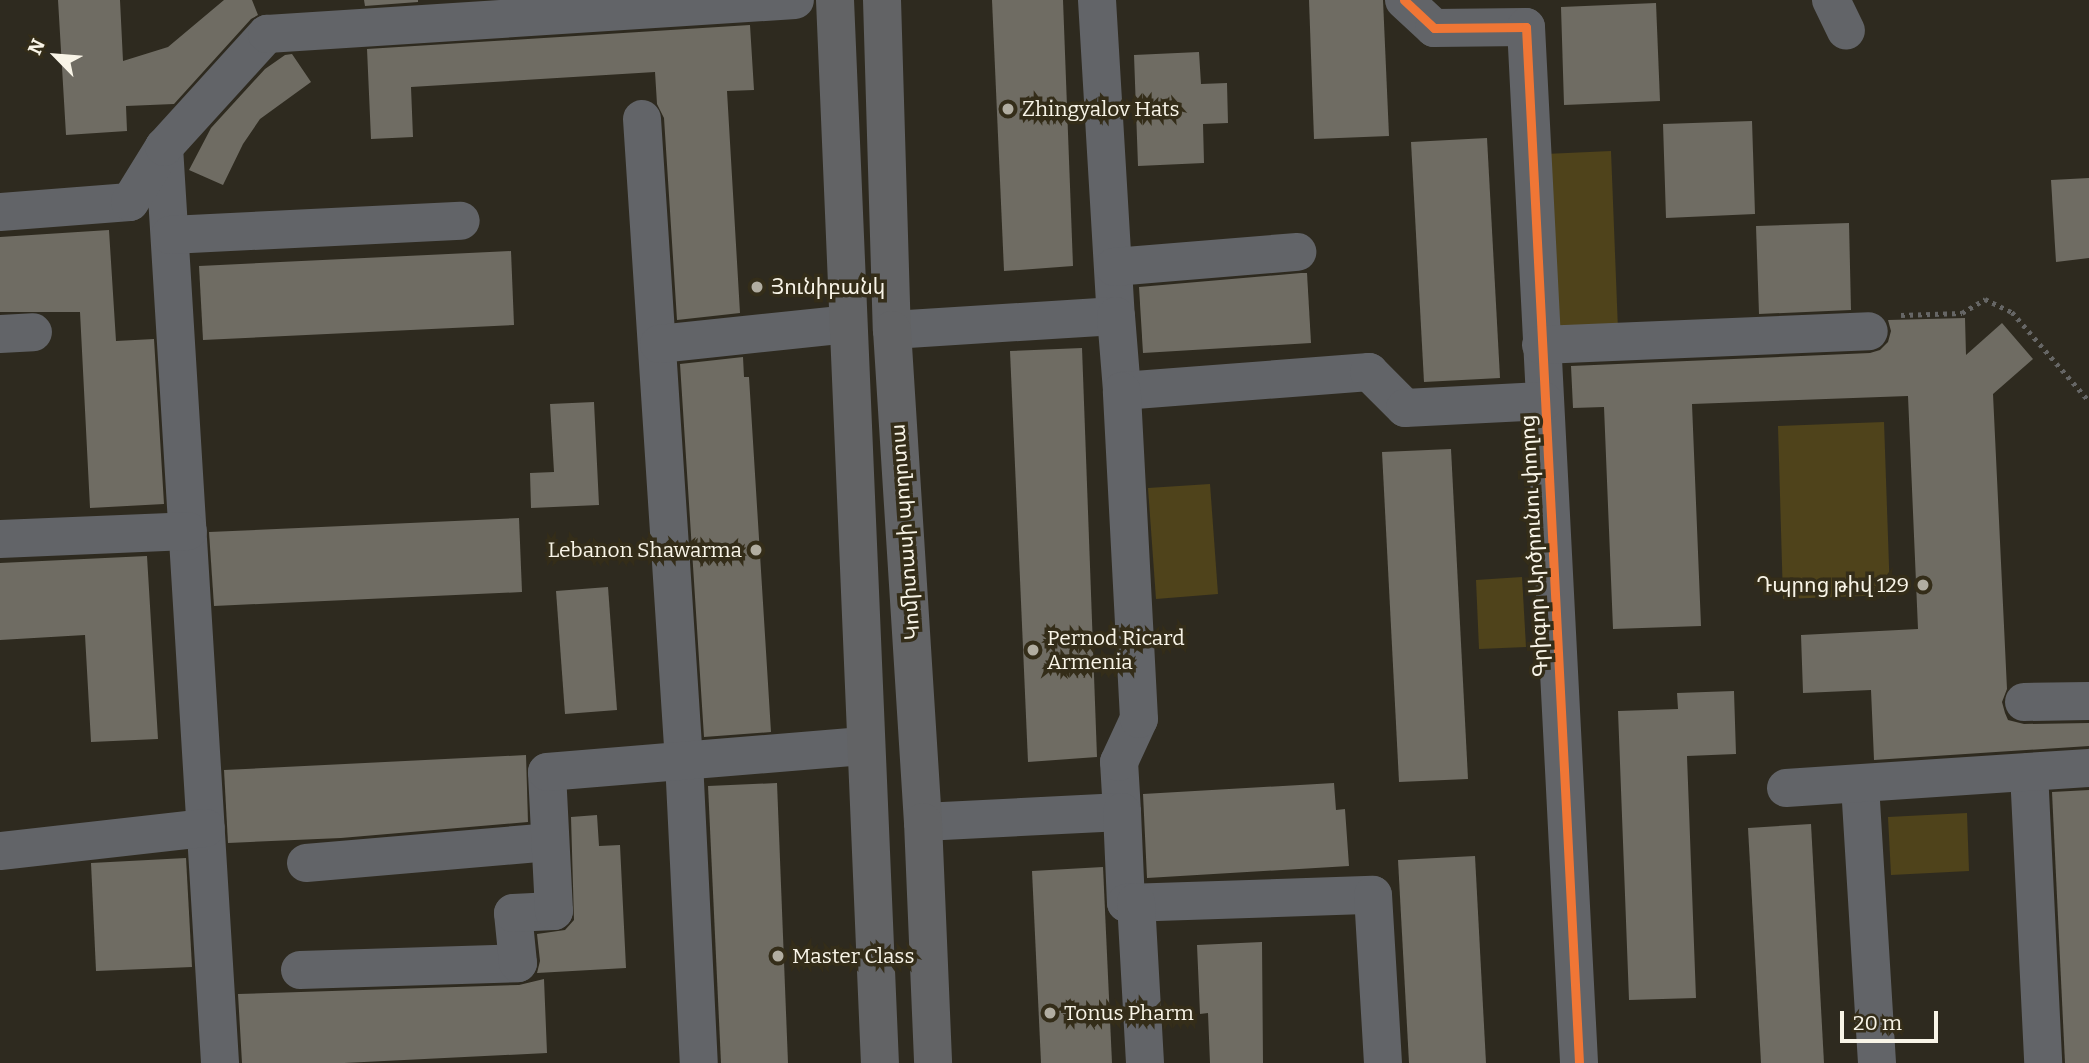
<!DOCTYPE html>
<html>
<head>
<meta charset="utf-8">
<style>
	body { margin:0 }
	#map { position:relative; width:2089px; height:1063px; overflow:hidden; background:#2e2a1f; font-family:Bitter,"Noto Sans Armenian",serif }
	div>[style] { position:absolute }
	.green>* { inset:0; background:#4f431b }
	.building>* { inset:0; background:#6f6c63 }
	.path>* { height:4.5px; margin-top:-2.25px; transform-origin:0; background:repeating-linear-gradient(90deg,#666665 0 3.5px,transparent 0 8.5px) }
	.minor>* { height:38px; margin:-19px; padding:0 19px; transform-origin:19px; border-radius:19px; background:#626468 }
	.major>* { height:38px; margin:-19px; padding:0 19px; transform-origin:19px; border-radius:19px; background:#626365 }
	.cycleway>* { height:9px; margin:-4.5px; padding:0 4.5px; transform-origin:4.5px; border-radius:4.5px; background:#f07635 }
	.dots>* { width:19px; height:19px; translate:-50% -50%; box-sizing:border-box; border:4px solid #342d19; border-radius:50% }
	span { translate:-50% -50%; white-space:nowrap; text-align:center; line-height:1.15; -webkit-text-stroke:7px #342d19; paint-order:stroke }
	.poi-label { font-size:21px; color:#f8f4e7 }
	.left { translate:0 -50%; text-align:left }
	.right { translate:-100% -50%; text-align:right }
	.street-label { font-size:21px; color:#f8f4e7 }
	.north { position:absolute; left:21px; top:21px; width:70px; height:70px; -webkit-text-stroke:5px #342d19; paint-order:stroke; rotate:295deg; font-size:19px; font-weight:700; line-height:28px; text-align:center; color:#f8f4e7 }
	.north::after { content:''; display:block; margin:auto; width:24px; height:32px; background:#f8f4e7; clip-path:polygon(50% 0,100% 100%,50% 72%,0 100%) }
	.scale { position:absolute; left:1840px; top:1011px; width:98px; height:32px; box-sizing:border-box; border:4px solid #f8f4e7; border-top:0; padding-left:9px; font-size:21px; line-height:24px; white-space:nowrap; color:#f8f4e7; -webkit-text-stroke:5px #342d19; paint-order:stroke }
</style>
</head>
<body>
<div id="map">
	<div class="green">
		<div style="clip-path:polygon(1611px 151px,1618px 330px,1552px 333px,1545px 154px)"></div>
		<div style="clip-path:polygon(1884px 422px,1890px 595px,1783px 599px,1778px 426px)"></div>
		<div style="clip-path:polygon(1210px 484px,1218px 594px,1156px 599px,1148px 488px)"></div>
		<div style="clip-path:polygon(1522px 577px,1526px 647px,1479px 649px,1476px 580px)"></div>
		<div style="clip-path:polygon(1967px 813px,1969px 871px,1891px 875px,1888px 817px)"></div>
	</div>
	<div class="building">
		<div style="clip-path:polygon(58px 0,120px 0,123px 61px,168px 47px,224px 0,252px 0,258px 15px,251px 19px,174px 104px,126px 106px,127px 131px,66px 135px)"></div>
		<div style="clip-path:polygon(364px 0,418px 0,418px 2px,365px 6px)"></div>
		<div style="clip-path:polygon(992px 0,1063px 0,1073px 266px,1004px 271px)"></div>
		<div style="clip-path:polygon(1309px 0,1383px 0,1389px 136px,1314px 139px)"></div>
		<div style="clip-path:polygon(1656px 3px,1660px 101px,1564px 105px,1561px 7px)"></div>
		<div style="clip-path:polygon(750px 25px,754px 90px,727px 91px,740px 313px,677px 320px,664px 118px,657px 104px,655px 72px,411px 87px,413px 137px,371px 139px,367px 49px)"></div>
		<div style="clip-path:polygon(1199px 52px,1201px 84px,1227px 83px,1228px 123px,1203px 124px,1204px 163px,1138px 166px,1134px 55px)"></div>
		<div style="clip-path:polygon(292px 54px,311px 82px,260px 119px,243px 144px,223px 185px,189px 170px,211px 128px,265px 69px,285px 55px)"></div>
		<div style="clip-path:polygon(1752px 121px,1755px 214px,1666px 218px,1663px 124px)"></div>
		<div style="clip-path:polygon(1487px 138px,1500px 378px,1424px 382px,1411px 142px)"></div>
		<div style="clip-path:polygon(2089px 178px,2089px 258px,2056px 262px,2051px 180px)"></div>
		<div style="clip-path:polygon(1849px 223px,1851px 310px,1759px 314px,1756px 226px)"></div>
		<div style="clip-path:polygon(109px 230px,116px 341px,154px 339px,164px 504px,90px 508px,80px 312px,0 312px,0 237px)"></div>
		<div style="clip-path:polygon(511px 251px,514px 325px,203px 340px,199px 266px)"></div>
		<div style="clip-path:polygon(1301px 273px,1307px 273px,1311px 343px,1143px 353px,1139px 287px)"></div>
		<div style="clip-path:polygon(1965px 318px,1966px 355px,2002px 323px,2033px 359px,1993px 394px,2007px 689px,2002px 702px,2005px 713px,2008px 720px,2024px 724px,2089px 723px,2089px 746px,1874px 760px,1871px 690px,1803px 693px,1801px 635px,1918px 629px,1908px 396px,1692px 404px,1701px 626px,1613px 629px,1604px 407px,1573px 408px,1571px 366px,1870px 353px,1880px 350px,1888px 342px,1891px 331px,1888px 320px)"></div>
		<div style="clip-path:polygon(1082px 348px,1097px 757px,1028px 762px,1010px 351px)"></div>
		<div style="clip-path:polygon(743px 357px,744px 377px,749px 377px,771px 732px,704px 737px,680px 364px)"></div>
		<div style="clip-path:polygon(594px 402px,599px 505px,531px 508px,530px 473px,554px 472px,550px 404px)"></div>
		<div style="clip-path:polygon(1451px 449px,1468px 779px,1399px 782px,1382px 452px)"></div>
		<div style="clip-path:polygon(519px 518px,522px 592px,214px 606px,209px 532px)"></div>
		<div style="clip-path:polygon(147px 556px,158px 739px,91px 742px,85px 635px,0 640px,0 563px)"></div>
		<div style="clip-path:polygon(608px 587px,617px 710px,565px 714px,556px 591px)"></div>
		<div style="clip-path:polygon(1734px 691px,1736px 754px,1687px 756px,1696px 998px,1629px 1000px,1618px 711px,1678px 709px,1677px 693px)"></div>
		<div style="clip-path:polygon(526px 755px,528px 822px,341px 838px,228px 843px,224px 770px)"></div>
		<div style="clip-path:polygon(777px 783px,788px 1063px,721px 1063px,708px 786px)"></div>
		<div style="clip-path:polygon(1334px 783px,1336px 810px,1345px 809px,1349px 866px,1147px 878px,1143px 794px)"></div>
		<div style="clip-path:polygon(2089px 790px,2089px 1063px,2065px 1063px,2052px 792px)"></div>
		<div style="clip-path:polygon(597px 815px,599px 846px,620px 845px,626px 968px,537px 973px,540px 961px,537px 934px,565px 930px,574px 920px,571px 817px)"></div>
		<div style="clip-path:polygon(1811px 824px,1824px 1063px,1761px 1063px,1748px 828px)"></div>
		<div style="clip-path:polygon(1475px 856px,1486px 1063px,1409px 1063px,1398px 860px)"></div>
		<div style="clip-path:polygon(186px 858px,192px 967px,96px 971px,91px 863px)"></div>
		<div style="clip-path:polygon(1103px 867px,1112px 1063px,1041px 1063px,1032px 871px)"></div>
		<div style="clip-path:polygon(1262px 942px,1263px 1063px,1210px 1063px,1208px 1013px,1200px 1014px,1197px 945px)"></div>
		<div style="clip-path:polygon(544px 979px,547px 1053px,344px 1063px,242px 1063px,238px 994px,519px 985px)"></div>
	</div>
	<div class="path">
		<div style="left:1901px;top:315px;width:61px;rotate:-1.9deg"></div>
		<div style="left:1962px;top:313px;width:27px;rotate:-31deg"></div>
		<div style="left:1985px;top:299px;width:30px;rotate:26deg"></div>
		<div style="left:2012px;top:312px;width:118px;rotate:49.1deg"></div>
	</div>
	<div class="minor">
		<div style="left:1097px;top:0;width:317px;rotate:86.6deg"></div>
		<div style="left:1404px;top:0;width:41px;rotate:43deg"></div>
		<div style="left:1434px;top:28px;width:92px;rotate:-0.6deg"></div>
		<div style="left:1526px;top:27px;width:1037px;rotate:87.07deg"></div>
		<div style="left:1831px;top:0;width:34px;rotate:64deg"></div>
		<div style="left:642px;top:119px;width:643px;rotate:86.26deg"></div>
		<div style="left:684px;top:761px;width:302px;rotate:87.2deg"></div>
		<div style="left:164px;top:147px;width:918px;rotate:86.5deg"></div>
		<div style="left:0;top:212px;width:130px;rotate:-4.4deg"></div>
		<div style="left:130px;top:202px;width:65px;rotate:-58.3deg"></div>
		<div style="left:164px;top:147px;width:153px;rotate:-47.7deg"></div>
		<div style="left:267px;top:34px;width:529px;rotate:-3.68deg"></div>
		<div style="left:170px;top:235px;width:291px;rotate:-2.8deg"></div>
		<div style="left:1114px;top:267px;width:184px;rotate:-4.7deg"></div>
		<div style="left:892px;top:330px;width:224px;rotate:-3.6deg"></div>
		<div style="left:1116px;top:316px;width:75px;rotate:85.4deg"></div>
		<div style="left:1122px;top:391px;width:248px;rotate:-4.4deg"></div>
		<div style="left:1369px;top:372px;width:51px;rotate:45deg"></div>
		<div style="left:1405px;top:408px;width:139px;rotate:-2.9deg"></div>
		<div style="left:0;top:334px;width:33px;rotate:-3deg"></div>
		<div style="left:659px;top:344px;width:190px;rotate:-6deg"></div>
		<div style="left:1541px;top:345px;width:328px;rotate:-2.4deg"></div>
		<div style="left:0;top:539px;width:188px;rotate:-2.4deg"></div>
		<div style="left:2024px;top:702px;width:65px;rotate:-0.9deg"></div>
		<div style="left:2029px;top:772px;width:291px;rotate:87.2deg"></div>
		<div style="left:1860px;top:785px;width:279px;rotate:86.5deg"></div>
		<div style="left:1786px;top:788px;width:304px;rotate:-3.8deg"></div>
		<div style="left:1122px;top:812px;width:50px;rotate:-93.4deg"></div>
		<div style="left:1119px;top:762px;width:47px;rotate:-65.1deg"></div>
		<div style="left:1139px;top:719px;width:328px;rotate:-93deg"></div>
		<div style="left:923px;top:822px;width:199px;rotate:-2.9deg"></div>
		<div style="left:1122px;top:812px;width:91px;rotate:87.5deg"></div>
		<div style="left:1126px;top:903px;width:247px;rotate:-1.9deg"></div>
		<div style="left:1373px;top:895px;width:168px;rotate:86.6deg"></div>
		<div style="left:0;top:851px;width:207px;rotate:-6.4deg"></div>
		<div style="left:306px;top:863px;width:244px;rotate:-4.9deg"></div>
		<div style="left:1136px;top:902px;width:161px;rotate:86.8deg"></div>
		<div style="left:300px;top:970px;width:218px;rotate:-1.8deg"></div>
		<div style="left:518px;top:963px;width:50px;rotate:-95.7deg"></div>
		<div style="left:513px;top:913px;width:41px;rotate:-2.8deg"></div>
		<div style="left:554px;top:911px;width:139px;rotate:-92.9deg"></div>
		<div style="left:547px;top:772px;width:320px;rotate:-4.7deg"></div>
	</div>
	<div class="major">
		<div style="left:835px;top:0;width:1064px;rotate:87.58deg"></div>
		<div style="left:882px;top:0;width:330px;rotate:88.3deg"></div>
		<div style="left:892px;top:330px;width:493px;rotate:86.4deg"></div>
		<div style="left:923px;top:822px;width:241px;rotate:87.6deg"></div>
	</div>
	<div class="cycleway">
		<div style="left:1404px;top:0;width:41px;rotate:43deg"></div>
		<div style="left:1434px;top:28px;width:92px;rotate:-0.6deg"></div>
		<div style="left:1526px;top:27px;width:1037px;rotate:87.07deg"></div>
	</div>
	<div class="dots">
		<div style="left:1008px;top:109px;background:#b1ada1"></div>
		<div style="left:757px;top:287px;background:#b1ada1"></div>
		<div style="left:756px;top:550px;background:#b1ada1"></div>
		<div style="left:1923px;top:585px;background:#b1ada1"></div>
		<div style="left:1033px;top:650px;background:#b1ada1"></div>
		<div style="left:778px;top:956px;background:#b1ada1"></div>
		<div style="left:1050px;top:1013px;background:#b1ada1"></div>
	</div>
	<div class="poi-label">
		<span class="left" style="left:1022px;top:109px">Zhingyalov Hats</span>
		<span class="left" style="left:771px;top:287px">Յունիբանկ</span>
		<span class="right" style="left:742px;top:550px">Lebanon Shawarma</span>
		<span class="right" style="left:1909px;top:585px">Դպրոց թիվ 129</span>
		<span class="left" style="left:1047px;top:650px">Pernod Ricard<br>Armenia</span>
		<span class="left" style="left:792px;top:956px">Master Class</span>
		<span class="left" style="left:1064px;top:1013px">Tonus Pharm</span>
	</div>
	<div class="street-label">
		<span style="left:905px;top:532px;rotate:-94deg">Կոմիտասի պողոտա</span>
		<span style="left:1534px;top:546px;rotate:-93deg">Գրիգոր Արծրունու փողոց</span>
	</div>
	<div class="north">N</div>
	<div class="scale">20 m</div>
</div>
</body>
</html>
